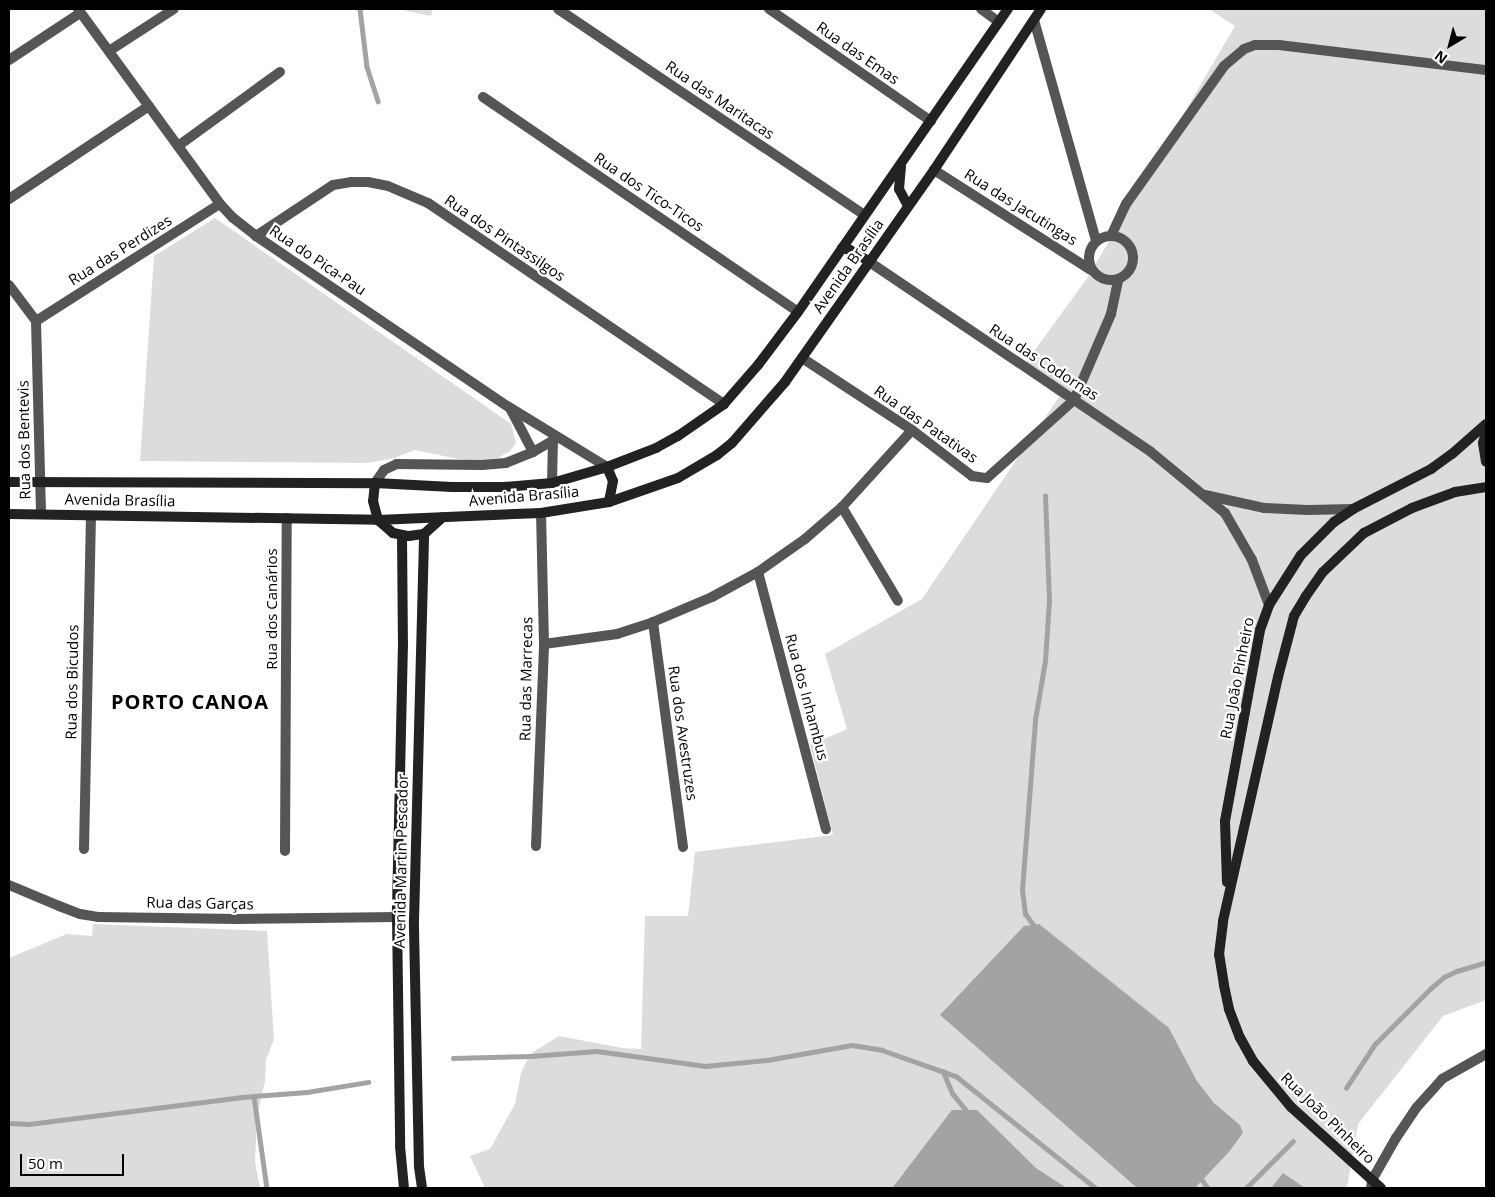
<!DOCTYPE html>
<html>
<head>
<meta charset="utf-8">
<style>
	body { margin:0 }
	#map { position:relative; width:1495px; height:1197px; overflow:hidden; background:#fff; font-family:"Open Sans",sans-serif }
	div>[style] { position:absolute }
	.green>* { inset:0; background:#dcdcdc }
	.water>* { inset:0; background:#a3a3a3 }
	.stream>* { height:4.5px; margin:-2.25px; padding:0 2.25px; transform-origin:2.25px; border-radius:2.25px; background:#a3a3a3 }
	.street>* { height:10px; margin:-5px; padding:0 5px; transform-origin:5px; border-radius:5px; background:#555 }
	.street>.ring { margin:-5px; padding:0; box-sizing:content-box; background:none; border:10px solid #555; border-radius:50% }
	.secondary>* { height:10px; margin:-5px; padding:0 5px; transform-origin:5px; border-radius:5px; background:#222 }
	span { translate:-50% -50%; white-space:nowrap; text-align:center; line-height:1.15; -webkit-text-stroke:4.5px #fff; paint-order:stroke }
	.street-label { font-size:15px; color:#000 }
	.district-label { font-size:20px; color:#000; font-weight:700; letter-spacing:1px }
	.frame { position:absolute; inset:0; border:10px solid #000; pointer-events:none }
	.north { position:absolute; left:1425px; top:20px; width:50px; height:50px; -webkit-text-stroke:4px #fff; paint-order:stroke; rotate:217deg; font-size:14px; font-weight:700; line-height:20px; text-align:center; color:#000 }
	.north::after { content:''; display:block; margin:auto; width:18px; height:22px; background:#000; clip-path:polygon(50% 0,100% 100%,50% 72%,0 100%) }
	.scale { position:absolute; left:20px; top:1154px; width:104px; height:22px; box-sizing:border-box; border:2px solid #000; border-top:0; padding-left:6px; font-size:15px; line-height:18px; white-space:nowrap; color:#000; -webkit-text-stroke:4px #fff; paint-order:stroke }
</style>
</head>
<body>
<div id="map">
	<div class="green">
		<div style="clip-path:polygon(397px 9px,433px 9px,431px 16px)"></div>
		<div style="clip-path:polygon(1209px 9px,1486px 9px,1486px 1000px,1443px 1016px,1358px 1124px,1347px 1188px,1305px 1188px,1283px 1174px,1271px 1188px,1195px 1188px,1229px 1152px,1243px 1133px,1240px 1125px,1214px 1103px,1197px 1081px,1169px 1028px,940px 1015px,1137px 1188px,1067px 1188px,1036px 1168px,976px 1110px,902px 1174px,892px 1188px,485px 1188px,470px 1156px,490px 1149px,515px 1104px,521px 1073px,530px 1054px,559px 1036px,622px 1048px,641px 1049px,645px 916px,688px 916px,695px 852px,833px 835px,810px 745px,847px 729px,825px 654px,922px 599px,1059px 397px,1021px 369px,1088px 277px,1235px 26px)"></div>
		<div style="clip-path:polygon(215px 218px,511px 424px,516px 443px,510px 451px,498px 458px,482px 461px,458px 459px,415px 450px,394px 458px,368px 463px,140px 461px,154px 256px)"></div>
		<div style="clip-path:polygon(93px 924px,267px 931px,274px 1039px,266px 1060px,265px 1081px,257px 1117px,255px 1162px,260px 1188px,9px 1188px,9px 958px,67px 934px,92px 936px)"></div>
	</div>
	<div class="water">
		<div style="clip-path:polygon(1039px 924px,1169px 1028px,1197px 1081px,1214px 1103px,1240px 1125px,1243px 1133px,1229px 1152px,1195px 1188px,1137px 1188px,940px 1015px,1024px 926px)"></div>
		<div style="clip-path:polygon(952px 1110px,977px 1110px,1036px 1168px,1067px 1188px,892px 1188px)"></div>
		<div style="clip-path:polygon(1283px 1173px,1305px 1188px,1271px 1188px)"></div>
	</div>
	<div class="stream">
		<div style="left:360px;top:9px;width:58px;rotate:83.1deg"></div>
		<div style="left:367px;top:67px;width:36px;rotate:72deg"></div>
		<div style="left:1036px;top:929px;width:19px;rotate:-126deg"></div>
		<div style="left:1025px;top:914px;width:24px;rotate:-97deg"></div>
		<div style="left:1022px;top:890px;width:170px;rotate:-85.6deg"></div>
		<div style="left:1035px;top:720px;width:60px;rotate:-80.4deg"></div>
		<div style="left:1045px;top:661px;width:61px;rotate:-86.2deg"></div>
		<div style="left:1049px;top:600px;width:104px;rotate:-92.2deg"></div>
		<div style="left:453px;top:1058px;width:78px;rotate:-1.5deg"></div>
		<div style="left:531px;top:1056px;width:66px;rotate:-4.3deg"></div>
		<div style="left:597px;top:1051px;width:109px;rotate:7.9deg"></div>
		<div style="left:705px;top:1066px;width:62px;rotate:-5.5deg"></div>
		<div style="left:767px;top:1060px;width:86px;rotate:-10deg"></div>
		<div style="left:852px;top:1045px;width:30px;rotate:9deg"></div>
		<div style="left:882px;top:1050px;width:78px;rotate:19.4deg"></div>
		<div style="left:956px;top:1076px;width:179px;rotate:38.7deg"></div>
		<div style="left:943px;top:1071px;width:25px;rotate:67deg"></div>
		<div style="left:953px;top:1094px;width:26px;rotate:51deg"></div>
		<div style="left:1346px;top:1088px;width:53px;rotate:-56.6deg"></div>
		<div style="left:1375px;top:1044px;width:79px;rotate:-45deg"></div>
		<div style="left:1431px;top:988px;width:17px;rotate:-40deg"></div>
		<div style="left:1444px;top:977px;width:14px;rotate:-25deg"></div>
		<div style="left:1457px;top:971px;width:30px;rotate:-17deg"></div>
		<div style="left:254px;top:1096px;width:93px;rotate:82deg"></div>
		<div style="left:9px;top:1123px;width:20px;rotate:3deg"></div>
		<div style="left:29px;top:1124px;width:215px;rotate:-7.2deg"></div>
		<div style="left:242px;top:1097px;width:65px;rotate:-4.4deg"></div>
		<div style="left:307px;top:1092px;width:62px;rotate:-9.3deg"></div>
		<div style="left:1200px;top:1177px;width:14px;rotate:54deg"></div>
		<div style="left:1246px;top:1188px;width:66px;rotate:-45deg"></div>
	</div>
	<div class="street">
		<div style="left:78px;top:9px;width:241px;rotate:53.9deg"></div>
		<div style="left:220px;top:204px;width:18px;rotate:47deg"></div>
		<div style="left:232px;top:217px;width:31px;rotate:38deg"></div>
		<div style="left:256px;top:236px;width:305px;rotate:34.1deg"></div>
		<div style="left:509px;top:407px;width:115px;rotate:31.5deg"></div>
		<div style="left:558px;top:9px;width:369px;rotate:33.9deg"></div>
		<div style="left:769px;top:9px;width:197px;rotate:34.7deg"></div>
		<div style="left:981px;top:9px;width:22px;rotate:36deg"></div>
		<div style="left:1034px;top:20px;width:229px;rotate:74.3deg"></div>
		<div style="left:109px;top:51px;width:77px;rotate:-32.9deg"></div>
		<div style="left:9px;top:60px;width:85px;rotate:-33.5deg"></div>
		<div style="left:483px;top:97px;width:381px;rotate:34.3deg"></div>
		<div style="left:178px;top:146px;width:126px;rotate:-36deg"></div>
		<div style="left:934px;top:170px;width:186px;rotate:32.5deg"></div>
		<div style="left:9px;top:199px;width:168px;rotate:-33.6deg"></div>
		<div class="ring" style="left:1089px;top:236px;width:34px;height:34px"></div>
		<div style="left:256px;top:236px;width:92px;rotate:-33.5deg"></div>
		<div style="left:333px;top:185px;width:18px;rotate:-9deg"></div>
		<div style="left:351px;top:182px;width:17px"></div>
		<div style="left:368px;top:182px;width:20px;rotate:11deg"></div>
		<div style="left:388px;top:186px;width:43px;rotate:23deg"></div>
		<div style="left:428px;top:203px;width:358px;rotate:34.2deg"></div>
		<div style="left:1111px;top:236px;width:35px;rotate:-65deg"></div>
		<div style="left:1126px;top:204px;width:169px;rotate:-54.6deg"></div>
		<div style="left:1224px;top:66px;width:26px;rotate:-40deg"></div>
		<div style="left:1244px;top:49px;width:12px;rotate:-20deg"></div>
		<div style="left:1255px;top:45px;width:24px"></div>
		<div style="left:1279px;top:45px;width:209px;rotate:6.9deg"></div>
		<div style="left:868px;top:261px;width:341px;rotate:34deg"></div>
		<div style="left:1151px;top:452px;width:96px;rotate:39.5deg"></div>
		<div style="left:1225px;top:513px;width:54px;rotate:60.1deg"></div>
		<div style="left:1252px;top:560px;width:48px;rotate:69.3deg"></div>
		<div style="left:9px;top:285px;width:45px;rotate:53.1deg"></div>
		<div style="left:36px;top:321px;width:193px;rotate:88.5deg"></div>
		<div style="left:36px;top:321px;width:218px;rotate:-32.5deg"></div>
		<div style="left:802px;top:358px;width:131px;rotate:33.2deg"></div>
		<div style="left:912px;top:430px;width:76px;rotate:37.5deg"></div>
		<div style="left:972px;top:476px;width:15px;rotate:8deg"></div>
		<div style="left:987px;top:478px;width:117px;rotate:-41.9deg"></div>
		<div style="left:1074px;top:400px;width:94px;rotate:-66.7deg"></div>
		<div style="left:1111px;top:314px;width:35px;rotate:-78deg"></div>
		<div style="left:533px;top:452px;width:28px;rotate:-30deg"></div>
		<div style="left:375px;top:483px;width:16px;rotate:-55deg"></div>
		<div style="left:384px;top:470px;width:14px;rotate:-25deg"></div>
		<div style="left:397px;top:464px;width:85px;rotate:0.7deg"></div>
		<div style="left:482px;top:465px;width:24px;rotate:-5deg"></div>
		<div style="left:506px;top:463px;width:29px;rotate:-22deg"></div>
		<div style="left:533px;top:452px;width:47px;rotate:-117.6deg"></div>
		<div style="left:552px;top:483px;width:43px;rotate:-88.7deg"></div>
		<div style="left:1205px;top:495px;width:60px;rotate:12.4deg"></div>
		<div style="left:1264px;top:508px;width:44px;rotate:2.6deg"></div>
		<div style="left:1308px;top:510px;width:45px;rotate:-1.3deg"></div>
		<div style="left:842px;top:507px;width:109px;rotate:59.2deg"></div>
		<div style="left:758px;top:572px;width:266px;rotate:75.2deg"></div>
		<div style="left:653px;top:622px;width:227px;rotate:82.4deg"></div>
		<div style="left:544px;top:644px;width:74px;rotate:-7.8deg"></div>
		<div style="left:617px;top:634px;width:38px;rotate:-18deg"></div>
		<div style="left:653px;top:622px;width:64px;rotate:-23deg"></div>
		<div style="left:712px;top:597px;width:52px;rotate:-28.5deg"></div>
		<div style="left:758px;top:572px;width:57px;rotate:-35.1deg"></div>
		<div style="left:805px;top:539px;width:49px;rotate:-40.9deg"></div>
		<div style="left:842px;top:507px;width:104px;rotate:-47.7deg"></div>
		<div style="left:536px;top:846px;width:202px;rotate:-87.7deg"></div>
		<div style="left:544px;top:644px;width:131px;rotate:-91.3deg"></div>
		<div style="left:84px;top:849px;width:333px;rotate:-88.8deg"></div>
		<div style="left:285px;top:851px;width:333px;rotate:-89.7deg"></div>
		<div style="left:9px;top:885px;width:54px;rotate:22.8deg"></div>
		<div style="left:59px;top:906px;width:22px;rotate:21deg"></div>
		<div style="left:80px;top:914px;width:18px;rotate:9deg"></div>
		<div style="left:98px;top:917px;width:140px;rotate:0.8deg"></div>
		<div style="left:238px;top:919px;width:159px;rotate:-0.7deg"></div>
		<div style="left:1371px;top:1188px;width:8px;rotate:-83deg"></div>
		<div style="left:1372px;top:1180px;width:48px;rotate:-60.3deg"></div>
		<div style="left:1396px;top:1138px;width:37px;rotate:-56deg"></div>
		<div style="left:1417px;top:1107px;width:38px;rotate:-48deg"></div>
		<div style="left:1442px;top:1079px;width:51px;rotate:-29.6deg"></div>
	</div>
	<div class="secondary">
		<div style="left:901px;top:166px;width:23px;rotate:95deg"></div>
		<div style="left:899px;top:189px;width:19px;rotate:62deg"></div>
		<div style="left:842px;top:248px;width:8px;rotate:14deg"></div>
		<div style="left:850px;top:250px;width:21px;rotate:31deg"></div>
		<div style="left:1486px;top:433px;width:10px;rotate:107deg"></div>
		<div style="left:1483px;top:443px;width:19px;rotate:81deg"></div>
		<div style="left:607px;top:467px;width:15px;rotate:67deg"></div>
		<div style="left:613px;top:481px;width:21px;rotate:101deg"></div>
		<div style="left:9px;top:482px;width:366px;rotate:0.2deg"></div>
		<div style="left:375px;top:483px;width:77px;rotate:3deg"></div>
		<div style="left:452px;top:487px;width:52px"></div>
		<div style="left:504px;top:487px;width:48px;rotate:-4.8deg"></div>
		<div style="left:552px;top:483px;width:57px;rotate:-16.2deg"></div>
		<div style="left:607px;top:467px;width:53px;rotate:-21.2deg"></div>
		<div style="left:656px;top:448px;width:25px;rotate:-29deg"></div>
		<div style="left:678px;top:436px;width:56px;rotate:-34.8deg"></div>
		<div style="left:724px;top:404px;width:52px;rotate:-48.9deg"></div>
		<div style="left:758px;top:365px;width:66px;rotate:-53deg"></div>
		<div style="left:798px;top:312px;width:369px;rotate:-55.3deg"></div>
		<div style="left:375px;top:483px;width:18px;rotate:96deg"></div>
		<div style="left:373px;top:501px;width:20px;rotate:75deg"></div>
		<div style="left:378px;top:520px;width:20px;rotate:41deg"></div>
		<div style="left:393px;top:533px;width:16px;rotate:11deg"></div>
		<div style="left:409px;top:536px;width:15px;rotate:-8deg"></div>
		<div style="left:424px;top:534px;width:25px;rotate:-42deg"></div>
		<div style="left:9px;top:514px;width:369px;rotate:0.9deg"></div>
		<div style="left:378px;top:520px;width:163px;rotate:-2.5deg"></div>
		<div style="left:541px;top:513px;width:69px;rotate:-9.2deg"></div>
		<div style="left:609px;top:502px;width:73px;rotate:-19.2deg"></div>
		<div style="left:678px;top:478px;width:45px;rotate:-30.5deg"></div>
		<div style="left:717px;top:455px;width:19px;rotate:-39deg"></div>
		<div style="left:732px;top:443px;width:81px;rotate:-49deg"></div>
		<div style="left:785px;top:382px;width:259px;rotate:-54.9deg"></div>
		<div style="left:934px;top:170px;width:193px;rotate:-56.4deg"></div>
		<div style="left:402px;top:535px;width:108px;rotate:89.5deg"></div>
		<div style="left:403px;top:643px;width:274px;rotate:91.3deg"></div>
		<div style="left:397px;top:917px;width:229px;rotate:89.2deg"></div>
		<div style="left:400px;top:1146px;width:42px;rotate:84.6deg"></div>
		<div style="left:1227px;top:882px;width:61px;rotate:-91.9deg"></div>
		<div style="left:1225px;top:821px;width:194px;rotate:-79.6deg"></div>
		<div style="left:1260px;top:630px;width:27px;rotate:-70deg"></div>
		<div style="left:1269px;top:605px;width:59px;rotate:-57.4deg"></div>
		<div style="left:1301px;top:555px;width:47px;rotate:-45deg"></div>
		<div style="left:1334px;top:522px;width:23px;rotate:-34deg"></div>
		<div style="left:1353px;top:509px;width:88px;rotate:-27.1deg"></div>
		<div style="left:1431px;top:469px;width:26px;rotate:-36deg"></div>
		<div style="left:1452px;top:454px;width:45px;rotate:-41.4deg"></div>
		<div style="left:422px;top:1188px;width:21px;rotate:-98deg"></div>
		<div style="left:419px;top:1167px;width:246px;rotate:-91.2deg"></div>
		<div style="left:414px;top:921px;width:387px;rotate:-88.5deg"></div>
		<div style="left:1381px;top:1188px;width:121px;rotate:-138deg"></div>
		<div style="left:1291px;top:1107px;width:60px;rotate:-129.6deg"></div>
		<div style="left:1253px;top:1061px;width:26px;rotate:-119deg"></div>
		<div style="left:1240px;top:1038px;width:31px;rotate:-111deg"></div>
		<div style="left:1229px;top:1009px;width:25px;rotate:-102deg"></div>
		<div style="left:1224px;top:985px;width:30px;rotate:-99deg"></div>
		<div style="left:1219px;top:955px;width:34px;rotate:-83deg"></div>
		<div style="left:1223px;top:921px;width:250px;rotate:-77.3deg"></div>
		<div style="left:1278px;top:677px;width:63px;rotate:-75.3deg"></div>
		<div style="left:1294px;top:616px;width:23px;rotate:-59deg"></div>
		<div style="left:1306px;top:596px;width:29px;rotate:-55deg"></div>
		<div style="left:1323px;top:572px;width:57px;rotate:-43.6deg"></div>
		<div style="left:1364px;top:533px;width:54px;rotate:-27.5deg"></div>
		<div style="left:1412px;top:508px;width:46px;rotate:-20.4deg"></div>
		<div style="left:1455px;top:492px;width:31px;rotate:-9deg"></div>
	</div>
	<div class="street-label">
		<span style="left:858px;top:53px;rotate:35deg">Rua das Emas</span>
		<span style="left:720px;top:100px;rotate:34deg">Rua das Maritacas</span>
		<span style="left:649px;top:192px;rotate:34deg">Rua dos Tico-Ticos</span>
		<span style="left:1021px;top:207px;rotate:32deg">Rua das Jacutingas</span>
		<span style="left:505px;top:238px;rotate:34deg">Rua dos Pintassilgos</span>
		<span style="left:120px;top:250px;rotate:-32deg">Rua das Perdizes</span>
		<span style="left:318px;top:260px;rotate:34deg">Rua do Pica-Pau</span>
		<span style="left:848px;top:266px;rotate:-55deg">Avenida Brasília</span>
		<span style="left:1044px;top:362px;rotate:33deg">Rua das Codornas</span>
		<span style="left:926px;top:424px;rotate:35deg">Rua das Patativas</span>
		<span style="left:24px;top:440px;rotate:-91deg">Rua dos Bentevis</span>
		<span style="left:524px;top:496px;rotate:-5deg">Avenida Brasília</span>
		<span style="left:120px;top:500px;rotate:1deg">Avenida Brasília</span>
		<span style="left:272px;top:609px;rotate:-90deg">Rua dos Canários</span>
		<span style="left:1237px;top:678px;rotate:-79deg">Rua João Pinheiro</span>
		<span style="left:526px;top:679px;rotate:-89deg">Rua das Marrecas</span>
		<span style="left:72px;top:682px;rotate:-89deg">Rua dos Bicudos</span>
		<span style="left:807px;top:697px;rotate:75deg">Rua dos Inhambus</span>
		<span style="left:683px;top:733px;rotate:82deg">Rua dos Avestruzes</span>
		<span style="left:401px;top:861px;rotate:-89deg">Avenida Martin Pescador</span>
		<span style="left:200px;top:903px;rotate:1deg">Rua das Garças</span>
		<span style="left:1328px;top:1118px;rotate:44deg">Rua João Pinheiro</span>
	</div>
	<div class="district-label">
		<span style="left:190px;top:701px">PORTO CANOA</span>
	</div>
	<div class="frame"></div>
	<div class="north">N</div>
	<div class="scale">50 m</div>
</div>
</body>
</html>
